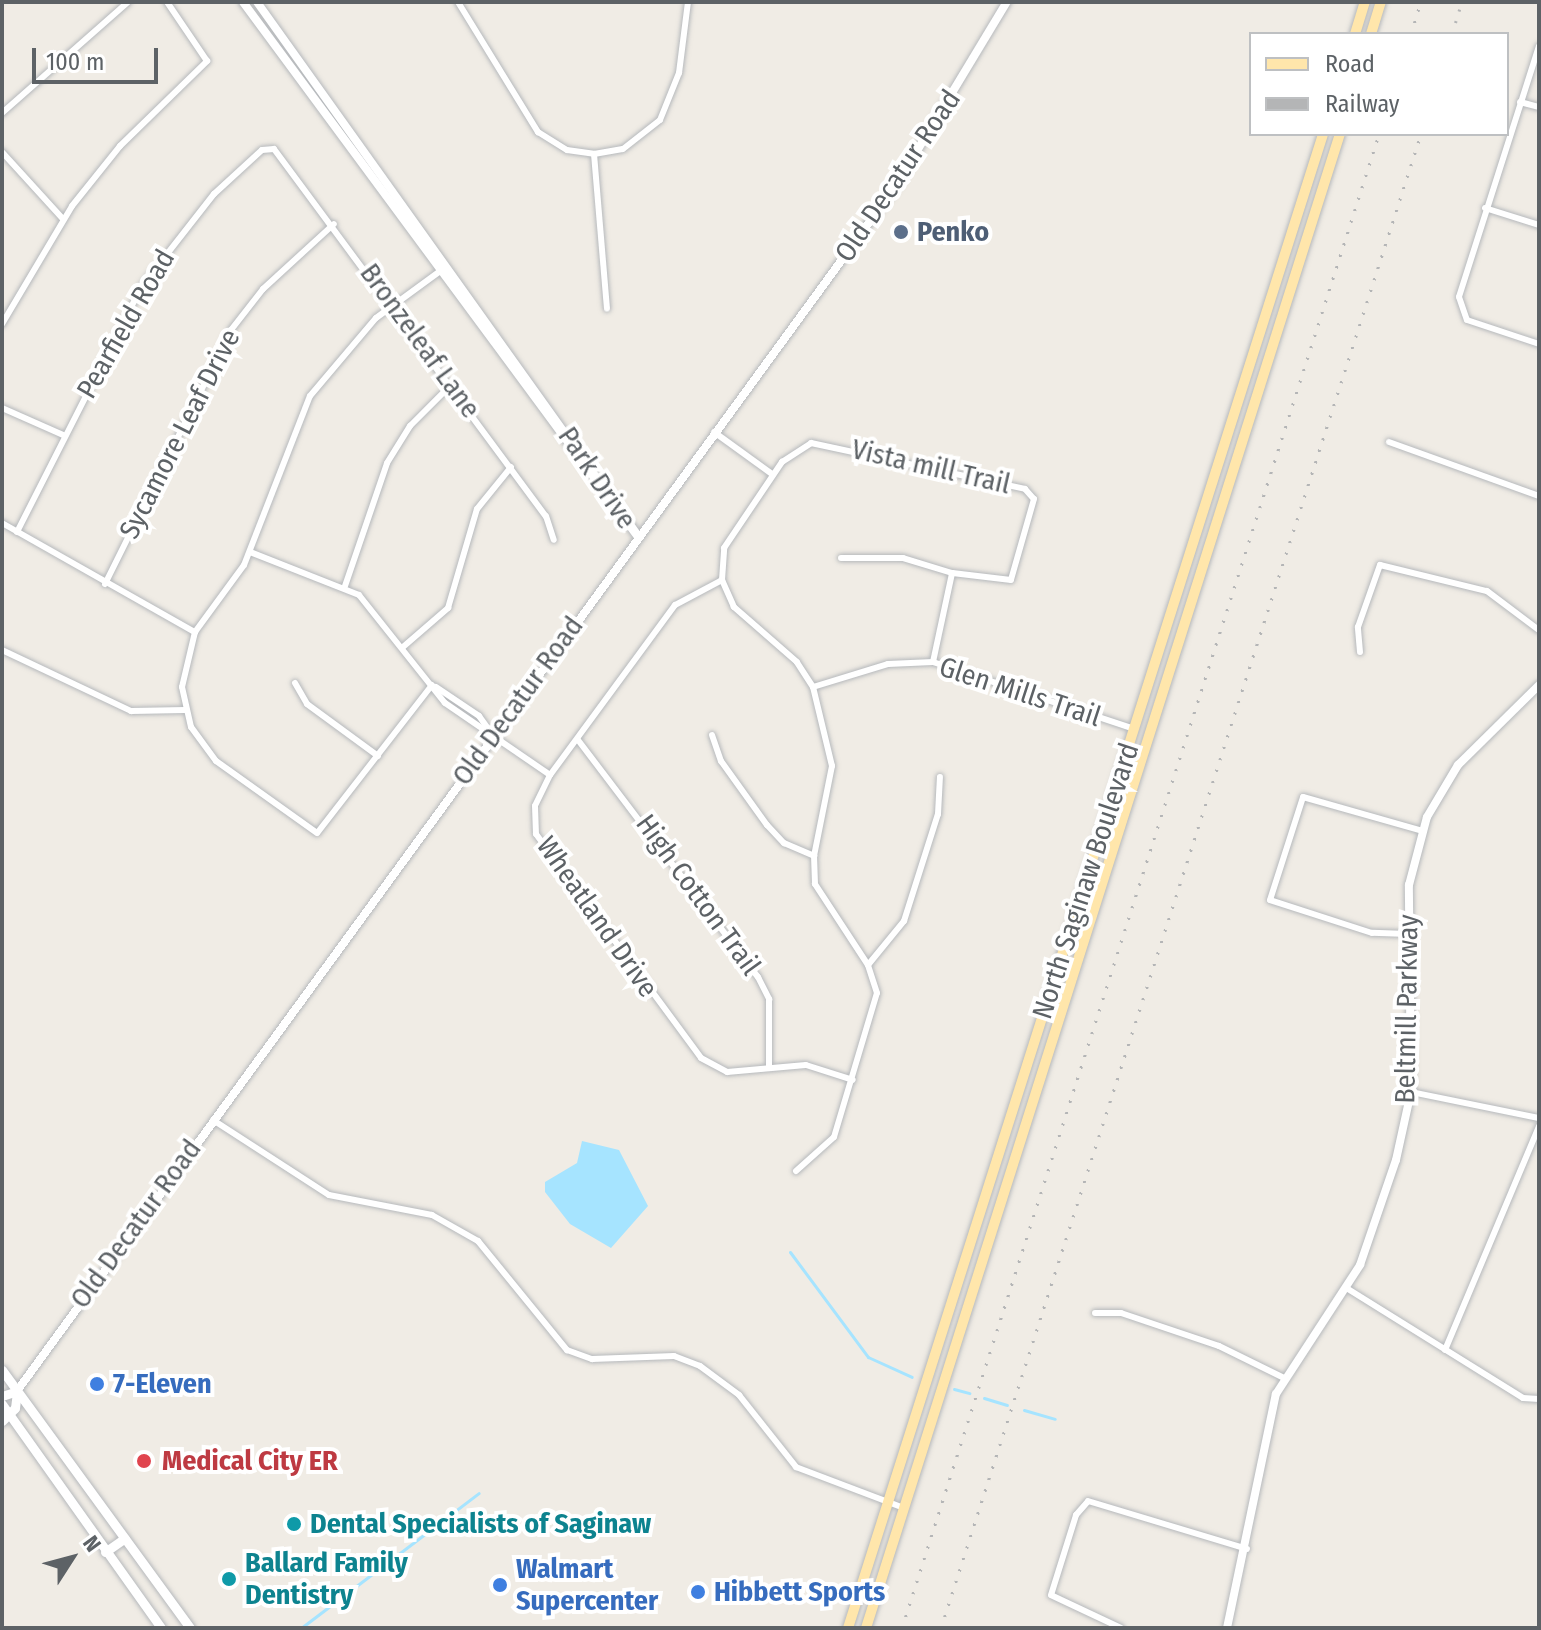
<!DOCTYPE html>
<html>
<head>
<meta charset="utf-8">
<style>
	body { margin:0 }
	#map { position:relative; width:1541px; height:1630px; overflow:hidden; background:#f0ece5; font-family:"Fira Sans Condensed",sans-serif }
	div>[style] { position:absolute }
	.water>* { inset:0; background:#a6e4ff }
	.stream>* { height:3px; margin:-1.5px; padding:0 1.5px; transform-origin:1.5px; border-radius:1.5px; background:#a6e4ff }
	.roads { filter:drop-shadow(0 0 2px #b6b9bc) drop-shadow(0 0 2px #b6b9bc) }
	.minor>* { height:6px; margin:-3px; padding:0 3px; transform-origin:3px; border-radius:3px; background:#fff }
	.tertiary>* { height:8px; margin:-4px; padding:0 4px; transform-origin:4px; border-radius:4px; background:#fff }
	.secondary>* { height:9px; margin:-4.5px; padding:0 4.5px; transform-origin:4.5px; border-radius:4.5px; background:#fff }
	.primary>* { height:10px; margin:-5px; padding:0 5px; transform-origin:5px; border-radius:5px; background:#ffe6ab }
	.rail>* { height:3px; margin-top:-1.5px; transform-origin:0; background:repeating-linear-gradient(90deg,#b4b5b6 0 2px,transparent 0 12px) }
	.dots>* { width:22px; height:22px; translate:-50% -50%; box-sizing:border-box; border:4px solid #fff; border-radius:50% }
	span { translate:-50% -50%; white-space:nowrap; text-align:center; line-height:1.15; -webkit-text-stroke:8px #fff; paint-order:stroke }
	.street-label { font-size:28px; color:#5d6266 }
	.service-label { font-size:28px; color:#4e5e75; font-weight:700 }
	.left { translate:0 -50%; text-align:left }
	.shop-label { font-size:28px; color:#366cbe; font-weight:700 }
	.health-label { font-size:28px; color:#be3a42; font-weight:700 }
	.culture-label { font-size:28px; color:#0d838f; font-weight:700 }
	.frame { position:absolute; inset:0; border:4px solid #5d6266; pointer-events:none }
	.legend { position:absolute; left:1249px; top:32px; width:260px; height:104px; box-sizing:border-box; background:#fff; border:2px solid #bec0c2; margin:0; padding:10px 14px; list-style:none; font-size:24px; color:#5d6266 }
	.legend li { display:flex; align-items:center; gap:16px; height:40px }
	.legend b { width:40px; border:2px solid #bec0c2 }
	.north { position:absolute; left:32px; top:1518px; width:80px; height:80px; -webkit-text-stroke:6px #fff; paint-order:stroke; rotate:54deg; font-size:22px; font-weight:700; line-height:32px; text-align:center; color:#5d6266 }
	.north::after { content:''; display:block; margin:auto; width:28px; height:36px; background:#5d6266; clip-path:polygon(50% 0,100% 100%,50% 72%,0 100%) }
	.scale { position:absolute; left:32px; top:48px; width:126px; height:36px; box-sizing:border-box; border:4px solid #5d6266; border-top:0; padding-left:10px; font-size:24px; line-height:28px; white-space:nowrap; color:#5d6266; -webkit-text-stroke:6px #fff; paint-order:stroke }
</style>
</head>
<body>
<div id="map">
	<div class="water">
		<div style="clip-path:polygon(582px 1141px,619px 1150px,648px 1206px,611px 1248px,570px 1224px,545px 1192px,545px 1182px,577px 1163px)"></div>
	</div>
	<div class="stream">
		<div style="left:790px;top:1252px;width:131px;rotate:53.4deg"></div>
		<div style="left:868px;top:1357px;width:48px;rotate:24.4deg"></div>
		<div style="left:954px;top:1389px;width:16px;rotate:15deg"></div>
		<div style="left:984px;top:1398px;width:24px;rotate:17deg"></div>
		<div style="left:1024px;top:1410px;width:32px;rotate:16deg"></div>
		<div style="left:301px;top:1628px;width:223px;rotate:-37.2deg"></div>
	</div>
	<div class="roads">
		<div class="minor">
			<div style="left:458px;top:2px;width:153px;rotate:58.4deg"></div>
			<div style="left:538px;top:132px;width:34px;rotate:32deg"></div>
			<div style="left:567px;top:150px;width:27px;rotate:8deg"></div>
			<div style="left:594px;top:154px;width:29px;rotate:-10deg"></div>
			<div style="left:623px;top:149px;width:47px;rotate:-38.1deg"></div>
			<div style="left:660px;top:120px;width:51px;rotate:-68deg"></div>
			<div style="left:679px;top:73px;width:72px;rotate:-82.8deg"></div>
			<div style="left:1539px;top:46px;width:263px;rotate:107.7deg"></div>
			<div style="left:1459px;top:297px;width:24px;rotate:71deg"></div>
			<div style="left:1467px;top:320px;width:76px;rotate:18.4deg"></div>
			<div style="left:1520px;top:102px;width:20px;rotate:15deg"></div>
			<div style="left:2px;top:113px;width:168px;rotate:-41.4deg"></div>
			<div style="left:2px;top:152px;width:91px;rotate:47.7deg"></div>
			<div style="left:594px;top:154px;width:155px;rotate:85.2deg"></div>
			<div style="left:1485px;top:208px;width:57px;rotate:17.5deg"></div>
			<div style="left:2px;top:324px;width:137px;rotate:-59.3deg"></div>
			<div style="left:72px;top:206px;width:77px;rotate:-51.3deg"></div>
			<div style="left:120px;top:146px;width:122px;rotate:-44.3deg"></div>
			<div style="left:207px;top:61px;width:71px;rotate:-124.1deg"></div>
			<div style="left:2px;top:408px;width:67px;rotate:23.9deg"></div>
			<div style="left:714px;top:432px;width:72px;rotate:35.9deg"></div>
			<div style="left:1389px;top:442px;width:159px;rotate:19.8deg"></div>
			<div style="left:2px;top:523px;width:222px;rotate:29.5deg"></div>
			<div style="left:17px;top:532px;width:276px;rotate:-63.1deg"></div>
			<div style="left:142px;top:286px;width:117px;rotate:-52deg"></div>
			<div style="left:214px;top:194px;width:65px;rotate:-42.5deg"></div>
			<div style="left:262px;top:150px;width:12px;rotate:-5deg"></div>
			<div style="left:274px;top:149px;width:457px;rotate:53.5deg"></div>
			<div style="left:546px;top:516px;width:25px;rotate:72deg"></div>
			<div style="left:250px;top:552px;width:117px;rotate:21.5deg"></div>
			<div style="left:359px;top:595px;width:138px;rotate:51.5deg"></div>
			<div style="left:445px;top:703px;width:127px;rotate:34.4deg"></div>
			<div style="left:722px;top:580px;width:53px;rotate:152deg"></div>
			<div style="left:675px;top:605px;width:211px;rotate:126.3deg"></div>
			<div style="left:550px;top:775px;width:34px;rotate:116deg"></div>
			<div style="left:535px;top:806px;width:28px;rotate:88deg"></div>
			<div style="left:536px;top:834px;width:278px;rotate:53.6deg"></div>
			<div style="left:701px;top:1058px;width:30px;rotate:28deg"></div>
			<div style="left:727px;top:1072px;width:79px;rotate:-5.1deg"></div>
			<div style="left:806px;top:1065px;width:49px;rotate:17.7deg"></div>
			<div style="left:105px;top:584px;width:284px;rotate:-63.6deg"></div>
			<div style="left:231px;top:330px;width:52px;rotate:-52deg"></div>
			<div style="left:263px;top:289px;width:96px;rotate:-42.5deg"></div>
			<div style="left:345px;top:586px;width:130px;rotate:-71.1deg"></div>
			<div style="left:387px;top:463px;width:44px;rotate:-58.1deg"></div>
			<div style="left:410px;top:426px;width:58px;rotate:-45deg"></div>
			<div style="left:403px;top:647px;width:60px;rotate:-40.9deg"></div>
			<div style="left:448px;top:608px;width:103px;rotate:-73.7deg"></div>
			<div style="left:477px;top:509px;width:54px;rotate:-51deg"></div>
			<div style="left:2px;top:650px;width:143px;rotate:25.3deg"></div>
			<div style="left:131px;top:711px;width:54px;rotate:-1.1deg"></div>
			<div style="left:1360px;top:652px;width:25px;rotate:-95deg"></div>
			<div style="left:1358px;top:627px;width:66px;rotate:-70.5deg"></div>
			<div style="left:1380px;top:565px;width:110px;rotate:13.7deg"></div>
			<div style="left:1487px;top:591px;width:65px;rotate:36.9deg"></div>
			<div style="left:933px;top:662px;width:91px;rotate:-77.9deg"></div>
			<div style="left:295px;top:683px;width:24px;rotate:60deg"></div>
			<div style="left:307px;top:704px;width:88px;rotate:36.2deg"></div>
			<div style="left:432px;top:685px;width:187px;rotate:127.8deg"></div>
			<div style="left:317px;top:833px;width:124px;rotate:-144.5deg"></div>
			<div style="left:216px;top:761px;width:42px;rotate:-126.3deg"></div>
			<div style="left:191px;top:727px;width:41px;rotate:-102.7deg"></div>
			<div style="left:182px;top:687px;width:57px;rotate:-76.7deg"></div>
			<div style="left:195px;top:632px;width:83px;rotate:-53.8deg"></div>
			<div style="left:244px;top:565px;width:181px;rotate:-68.7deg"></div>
			<div style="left:310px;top:396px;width:102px;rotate:-49.8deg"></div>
			<div style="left:376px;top:318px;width:83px;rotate:-36.2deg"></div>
			<div style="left:436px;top:687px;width:52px;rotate:34deg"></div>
			<div style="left:479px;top:716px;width:24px;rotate:54deg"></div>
			<div style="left:813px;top:687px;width:78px;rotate:-17deg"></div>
			<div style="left:888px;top:664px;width:45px;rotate:-2.5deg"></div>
			<div style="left:933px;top:662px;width:212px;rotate:18.4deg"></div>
			<div style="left:712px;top:735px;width:28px;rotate:71deg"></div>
			<div style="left:721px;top:761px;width:79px;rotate:54.3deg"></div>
			<div style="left:767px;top:825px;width:25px;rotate:47deg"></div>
			<div style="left:784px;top:843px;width:33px;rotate:23deg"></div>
			<div style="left:578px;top:740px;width:298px;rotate:52.8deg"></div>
			<div style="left:758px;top:977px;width:25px;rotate:63deg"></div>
			<div style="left:769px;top:999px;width:69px;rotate:90deg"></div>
			<div style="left:1408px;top:934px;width:36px;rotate:-178deg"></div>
			<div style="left:1372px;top:933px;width:107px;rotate:-162.1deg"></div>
			<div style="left:1270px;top:900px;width:108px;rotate:-72.2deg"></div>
			<div style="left:1303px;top:797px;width:125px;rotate:15.8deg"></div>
			<div style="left:868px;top:965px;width:57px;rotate:-50.7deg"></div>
			<div style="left:904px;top:921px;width:112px;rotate:-72.4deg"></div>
			<div style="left:938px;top:814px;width:37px;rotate:-87deg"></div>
			<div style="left:1411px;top:1092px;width:131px;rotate:11.5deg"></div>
			<div style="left:213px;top:1120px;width:138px;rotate:32.9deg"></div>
			<div style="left:329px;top:1195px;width:105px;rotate:11deg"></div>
			<div style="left:432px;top:1215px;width:53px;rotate:29.5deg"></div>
			<div style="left:478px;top:1241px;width:141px;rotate:50.8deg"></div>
			<div style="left:567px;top:1350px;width:27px;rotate:20deg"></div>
			<div style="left:592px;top:1359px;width:82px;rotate:-2.1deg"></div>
			<div style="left:674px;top:1356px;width:28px;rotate:21deg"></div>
			<div style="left:700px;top:1366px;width:49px;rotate:36.6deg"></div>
			<div style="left:739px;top:1395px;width:92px;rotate:51.6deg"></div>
			<div style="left:796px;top:1467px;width:116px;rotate:20.8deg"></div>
			<div style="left:796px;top:1171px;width:51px;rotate:-41.8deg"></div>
			<div style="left:834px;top:1137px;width:150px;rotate:-73.4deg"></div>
			<div style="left:877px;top:993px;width:29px;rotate:-108deg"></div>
			<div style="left:868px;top:965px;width:97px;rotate:-123.2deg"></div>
			<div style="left:815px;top:884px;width:28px;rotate:-92deg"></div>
			<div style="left:814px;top:856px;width:92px;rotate:-78.7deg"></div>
			<div style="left:832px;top:766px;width:81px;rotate:-103.5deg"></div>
			<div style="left:813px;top:687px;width:30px;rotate:-123deg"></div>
			<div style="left:797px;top:662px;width:84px;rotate:-138.9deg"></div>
			<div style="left:734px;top:607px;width:30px;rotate:-114deg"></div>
			<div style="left:722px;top:580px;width:32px;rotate:-86deg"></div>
			<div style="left:724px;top:548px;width:104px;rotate:-56deg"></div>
			<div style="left:782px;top:462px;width:35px;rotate:-33deg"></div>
			<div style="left:811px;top:443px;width:219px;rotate:12.1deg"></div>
			<div style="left:1025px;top:489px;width:13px;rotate:48deg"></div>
			<div style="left:1034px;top:499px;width:84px;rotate:105.9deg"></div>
			<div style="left:1011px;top:580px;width:59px;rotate:-173.2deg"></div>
			<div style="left:952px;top:573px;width:51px;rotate:-163deg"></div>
			<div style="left:903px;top:558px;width:62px;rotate:180deg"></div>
			<div style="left:1348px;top:1289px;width:206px;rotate:31.9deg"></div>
			<div style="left:1523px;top:1398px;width:16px;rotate:4deg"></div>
			<div style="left:1095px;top:1313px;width:26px"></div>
			<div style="left:1121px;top:1313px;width:103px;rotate:18.6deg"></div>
			<div style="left:1219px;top:1346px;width:72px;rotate:26.2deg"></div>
			<div style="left:1445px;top:1350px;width:243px;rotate:-67.2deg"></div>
			<div style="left:1121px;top:1628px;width:77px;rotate:-154.8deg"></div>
			<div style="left:1051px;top:1595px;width:84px;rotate:-72.6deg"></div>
			<div style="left:1076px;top:1515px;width:18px;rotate:-49deg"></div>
			<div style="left:1088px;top:1501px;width:166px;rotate:16.8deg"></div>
		</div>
		<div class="tertiary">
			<div style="left:243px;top:2px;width:665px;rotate:53.56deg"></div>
			<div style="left:257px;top:2px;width:652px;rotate:54.48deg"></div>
			<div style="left:17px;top:1391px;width:1494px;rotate:-53.9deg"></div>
			<div style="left:897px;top:184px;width:213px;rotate:-58.9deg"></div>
			<div style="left:1227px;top:1628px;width:239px;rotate:-78.2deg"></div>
			<div style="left:1276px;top:1394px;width:154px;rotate:-56.9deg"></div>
			<div style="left:1360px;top:1265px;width:111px;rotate:-71.1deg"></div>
			<div style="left:1396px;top:1160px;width:70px;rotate:-77.6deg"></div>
			<div style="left:1411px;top:1092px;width:207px;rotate:-90.6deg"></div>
			<div style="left:1409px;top:885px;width:70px;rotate:-75.2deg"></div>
			<div style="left:1427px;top:817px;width:61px;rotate:-59.2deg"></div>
			<div style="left:1458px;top:765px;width:114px;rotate:-44.6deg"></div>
		</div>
		<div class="secondary">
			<div style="left:2px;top:1370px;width:319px;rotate:53.9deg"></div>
			<div style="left:2px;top:1396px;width:16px;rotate:-18deg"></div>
			<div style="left:2px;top:1404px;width:275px;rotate:54.6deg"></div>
			<div style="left:2px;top:1421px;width:18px;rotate:-45deg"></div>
			<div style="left:15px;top:1408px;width:17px;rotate:-83deg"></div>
			<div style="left:105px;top:1552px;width:24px;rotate:-35deg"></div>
		</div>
		<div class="primary">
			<div style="left:1355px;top:34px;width:34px;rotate:-73deg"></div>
			<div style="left:1371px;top:34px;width:34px;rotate:-73deg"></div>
			<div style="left:848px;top:1628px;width:1568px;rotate:-72.36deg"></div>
			<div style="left:866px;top:1628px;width:1567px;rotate:-72.4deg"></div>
		</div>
	</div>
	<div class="rail">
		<div style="left:1411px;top:34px;width:34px;rotate:-73deg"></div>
		<div style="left:1452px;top:34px;width:34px;rotate:-73deg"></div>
		<div style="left:902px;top:1628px;width:1568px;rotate:-72.29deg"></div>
		<div style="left:941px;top:1628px;width:1569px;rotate:-72.19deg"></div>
	</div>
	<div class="dots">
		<div style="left:901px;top:232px;background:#5c6f8a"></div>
		<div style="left:97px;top:1384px;background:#3f7fe0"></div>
		<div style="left:144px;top:1461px;background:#e0444e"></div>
		<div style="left:294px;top:1524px;background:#0f9aa8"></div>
		<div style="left:229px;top:1579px;background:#0f9aa8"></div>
		<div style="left:500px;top:1585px;background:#3f7fe0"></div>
		<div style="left:698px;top:1592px;background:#3f7fe0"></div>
	</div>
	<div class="street-label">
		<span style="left:898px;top:176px;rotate:-56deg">Old Decatur Road</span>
		<span style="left:126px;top:324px;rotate:-60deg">Pearfield Road</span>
		<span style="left:420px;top:341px;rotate:54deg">Bronzeleaf Lane</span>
		<span style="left:180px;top:434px;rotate:-63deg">Sycamore Leaf Drive</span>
		<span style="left:931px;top:467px;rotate:13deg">Vista mill Trail</span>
		<span style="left:597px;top:478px;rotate:56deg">Park Drive</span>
		<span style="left:1020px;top:692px;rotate:18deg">Glen Mills Trail</span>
		<span style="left:518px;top:701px;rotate:-54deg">Old Decatur Road</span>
		<span style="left:1086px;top:881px;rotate:-72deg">North Saginaw Boulevard</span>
		<span style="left:698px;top:895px;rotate:54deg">High Cotton Trail</span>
		<span style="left:597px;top:917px;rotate:55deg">Wheatland Drive</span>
		<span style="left:1407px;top:1009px;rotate:-89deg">Beltmill Parkway</span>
		<span style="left:136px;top:1224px;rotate:-54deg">Old Decatur Road</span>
	</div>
	<div class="service-label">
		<span class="left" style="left:917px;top:232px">Penko</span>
	</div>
	<div class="shop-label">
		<span class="left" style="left:113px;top:1384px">7-Eleven</span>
		<span class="left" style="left:516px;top:1585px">Walmart<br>Supercenter</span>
		<span class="left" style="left:714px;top:1592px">Hibbett Sports</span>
	</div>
	<div class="health-label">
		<span class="left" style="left:162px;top:1461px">Medical City ER</span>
	</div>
	<div class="culture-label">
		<span class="left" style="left:310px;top:1524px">Dental Specialists of Saginaw</span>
		<span class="left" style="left:245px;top:1579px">Ballard Family<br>Dentistry</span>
	</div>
	<div class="frame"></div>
	<ul class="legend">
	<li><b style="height:10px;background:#ffe6ab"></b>Road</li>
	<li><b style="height:10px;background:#b4b5b6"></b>Railway</li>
	</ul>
	<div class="north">N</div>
	<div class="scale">100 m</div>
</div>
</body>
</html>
